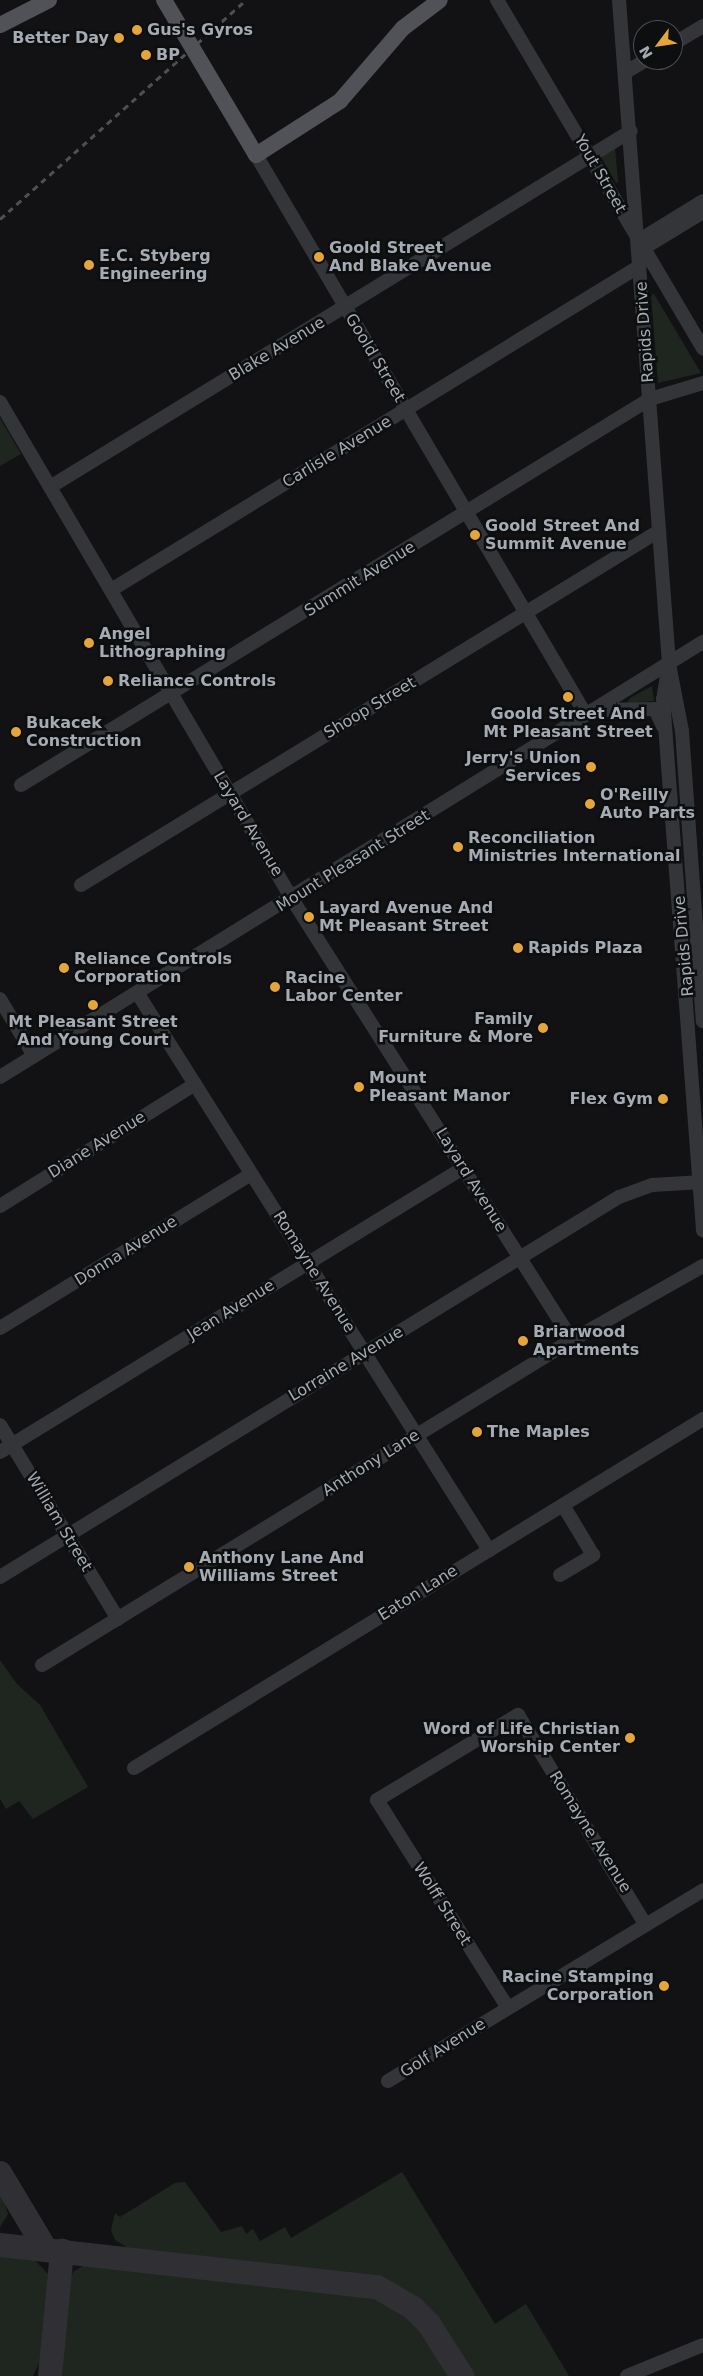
<!DOCTYPE html>
<html>
<head>
<meta charset="utf-8">
<style>
	body { margin:0 }
	#map { position:relative; width:703px; height:2376px; overflow:hidden; background:#121214; font-family:"DejaVu Sans",sans-serif }
	div>[style] { position:absolute }
	.green>* { inset:0; background:#1f2620 }
	.taxiway>* { height:24px; margin:-12px; padding:0 12px; transform-origin:12px; border-radius:12px; background:#303034 }
	.minor>* { height:14px; margin:-7px; padding:0 7px; transform-origin:7px; border-radius:7px; background:#343539 }
	.major>* { height:16px; margin:-8px; padding:0 8px; transform-origin:8px; border-radius:8px; background:#505257 }
	.rail>* { height:2.5px; margin-top:-1.25px; transform-origin:0; background:repeating-linear-gradient(90deg,#4d4f53 0 6px,transparent 0 11px) }
	.dots>* { width:14px; height:14px; translate:-50% -50%; box-sizing:border-box; border:2px solid #0d0e0f; border-radius:50% }
	span { translate:-50% -50%; white-space:nowrap; text-align:center; line-height:1.15; -webkit-text-stroke:5px #0d0e0f; paint-order:stroke }
	.poi-label { font-size:16px; color:#a5aab3; font-weight:700 }
	.left { translate:0 -50%; text-align:left }
	.right { translate:-100% -50%; text-align:right }
	.street-label { font-size:16px; color:#a5aab3 }
	.north { position:absolute; left:633px; top:20px; width:50px; height:50px; box-sizing:border-box; background:#0d0e0f; border:1px solid #4a4c51; border-radius:50%; rotate:239deg; font-size:14px; font-weight:700; line-height:20px; text-align:center; color:#a5aab3 }
	.north::after { content:''; display:block; margin:auto; width:18px; height:22px; background:#e4a53b; clip-path:polygon(50% 0,100% 100%,50% 72%,0 100%) }
</style>
</head>
<body>
<div id="map">
	<div class="green">
		<div style="clip-path:polygon(615px 148px,618px 182px,616px 183px,601px 157px)"></div>
		<div style="clip-path:polygon(651px 294px,654px 294px,701px 373px,658px 383px)"></div>
		<div style="clip-path:polygon(0 418px,21px 454px,0 466px)"></div>
		<div style="clip-path:polygon(652px 686px,654px 701px,627px 703px,630px 698px)"></div>
		<div style="clip-path:polygon(0 1660px,17px 1684px,40px 1705px,88px 1787px,33px 1819px,19px 1801px,6px 1809px,0 1799px)"></div>
		<div style="clip-path:polygon(402px 2172px,495px 2324px,526px 2304px,569px 2376px,473px 2376px,427px 2307px,403px 2289px,376px 2276px,128px 2248px,115px 2240px,111px 2230px,115px 2213px,120px 2217px,175px 2183px,185px 2182px,221px 2232px,242px 2226px,246px 2234px,253px 2229px,260px 2241px,285px 2227px,291px 2238px)"></div>
		<div style="clip-path:polygon(0 2190px,8px 2214px,0 2227px)"></div>
		<div style="clip-path:polygon(0 2255px,33px 2258px,48px 2274px,40px 2361px,33px 2376px,0 2376px)"></div>
		<div style="clip-path:polygon(86px 2264px,371px 2296px,413px 2322px,451px 2376px,62px 2376px,68px 2284px,73px 2272px)"></div>
	</div>
	<div class="taxiway">
		<div style="left:0;top:2173px;width:90px;rotate:59.1deg"></div>
		<div style="left:0;top:2245px;width:379px;rotate:6.4deg"></div>
		<div style="left:377px;top:2287px;width:42px;rotate:30.3deg"></div>
		<div style="left:413px;top:2308px;width:23px;rotate:45deg"></div>
		<div style="left:429px;top:2324px;width:62px;rotate:57.6deg"></div>
		<div style="left:50px;top:2376px;width:126px;rotate:-84.5deg"></div>
	</div>
	<div class="minor">
		<div style="left:497px;top:0;width:405px;rotate:59.4deg"></div>
		<div style="left:619px;top:0;width:666px;rotate:85.69deg"></div>
		<div style="left:669px;top:664px;width:68px;rotate:79deg"></div>
		<div style="left:682px;top:731px;width:291px;rotate:85.9deg"></div>
		<div style="left:673px;top:44px;width:35px;rotate:-31deg"></div>
		<div style="left:626px;top:72px;width:23px;rotate:-31deg"></div>
		<div style="left:256px;top:155px;width:650px;rotate:59.49deg"></div>
		<div style="left:638px;top:241px;width:76px;rotate:-31.6deg"></div>
		<div style="left:639px;top:251px;width:75px;rotate:-31.4deg"></div>
		<div style="left:0;top:402px;width:576px;rotate:59.56deg"></div>
		<div style="left:292px;top:899px;width:522px;rotate:57.59deg"></div>
		<div style="left:50px;top:487px;width:681px;rotate:-31.5deg"></div>
		<div style="left:111px;top:590px;width:620px;rotate:-31.49deg"></div>
		<div style="left:668px;top:669px;width:30px;rotate:99deg"></div>
		<div style="left:663px;top:699px;width:533px;rotate:85.69deg"></div>
		<div style="left:595px;top:710px;width:60px;rotate:-1deg"></div>
		<div style="left:655px;top:709px;width:19px;rotate:65deg"></div>
		<div style="left:21px;top:785px;width:738px;rotate:-31.54deg"></div>
		<div style="left:650px;top:399px;width:55px;rotate:-16.8deg"></div>
		<div style="left:81px;top:885px;width:678px;rotate:-31.49deg"></div>
		<div style="left:138px;top:994px;width:658px;rotate:57.74deg"></div>
		<div style="left:0;top:999px;width:66px;rotate:59.2deg"></div>
		<div style="left:0;top:1077px;width:827px;rotate:-31.75deg"></div>
		<div style="left:0;top:1206px;width:230px;rotate:-32deg"></div>
		<div style="left:0;top:1328px;width:294px;rotate:-31.5deg"></div>
		<div style="left:0;top:1425px;width:227px;rotate:58.7deg"></div>
		<div style="left:0;top:1452px;width:543px;rotate:-31.52deg"></div>
		<div style="left:560px;top:1575px;width:39px;rotate:-31deg"></div>
		<div style="left:593px;top:1555px;width:58px;rotate:-121deg"></div>
		<div style="left:0;top:1577px;width:726px;rotate:-31.55deg"></div>
		<div style="left:619px;top:1197px;width:35px;rotate:-20deg"></div>
		<div style="left:652px;top:1185px;width:51px;rotate:-3.4deg"></div>
		<div style="left:42px;top:1665px;width:622px;rotate:-31.52deg"></div>
		<div style="left:572px;top:1340px;width:150px;rotate:-29.5deg"></div>
		<div style="left:134px;top:1768px;width:668px;rotate:-31.52deg"></div>
		<div style="left:508px;top:2008px;width:246px;rotate:-122.2deg"></div>
		<div style="left:377px;top:1800px;width:165px;rotate:-31.1deg"></div>
		<div style="left:518px;top:1715px;width:245px;rotate:58.7deg"></div>
		<div style="left:388px;top:2081px;width:368px;rotate:-31.2deg"></div>
		<div style="left:627px;top:2376px;width:82px;rotate:-22.2deg"></div>
	</div>
	<div class="major">
		<div style="left:164px;top:0;width:180px;rotate:59.3deg"></div>
		<div style="left:256px;top:155px;width:100px;rotate:-32.7deg"></div>
		<div style="left:340px;top:101px;width:96px;rotate:-49.2deg"></div>
		<div style="left:403px;top:28px;width:46px;rotate:-37.1deg"></div>
		<div style="left:0;top:25px;width:55px;rotate:-27deg"></div>
	</div>
	<div class="rail">
		<div style="left:0;top:219px;width:329px;rotate:-41.7deg"></div>
	</div>
	<div class="dots">
		<div style="left:137px;top:30px;background:#e4a53b"></div>
		<div style="left:119px;top:38px;background:#e4a53b"></div>
		<div style="left:146px;top:55px;background:#e4a53b"></div>
		<div style="left:319px;top:257px;background:#e4a53b"></div>
		<div style="left:89px;top:265px;background:#e4a53b"></div>
		<div style="left:475px;top:535px;background:#e4a53b"></div>
		<div style="left:89px;top:643px;background:#e4a53b"></div>
		<div style="left:108px;top:681px;background:#e4a53b"></div>
		<div style="left:568px;top:697px;background:#e4a53b"></div>
		<div style="left:16px;top:732px;background:#e4a53b"></div>
		<div style="left:591px;top:767px;background:#e4a53b"></div>
		<div style="left:590px;top:804px;background:#e4a53b"></div>
		<div style="left:458px;top:847px;background:#e4a53b"></div>
		<div style="left:309px;top:917px;background:#e4a53b"></div>
		<div style="left:518px;top:948px;background:#e4a53b"></div>
		<div style="left:64px;top:968px;background:#e4a53b"></div>
		<div style="left:275px;top:987px;background:#e4a53b"></div>
		<div style="left:93px;top:1005px;background:#e4a53b"></div>
		<div style="left:543px;top:1028px;background:#e4a53b"></div>
		<div style="left:359px;top:1087px;background:#e4a53b"></div>
		<div style="left:663px;top:1099px;background:#e4a53b"></div>
		<div style="left:523px;top:1341px;background:#e4a53b"></div>
		<div style="left:477px;top:1432px;background:#e4a53b"></div>
		<div style="left:189px;top:1567px;background:#e4a53b"></div>
		<div style="left:630px;top:1738px;background:#e4a53b"></div>
		<div style="left:664px;top:1986px;background:#e4a53b"></div>
	</div>
	<div class="poi-label">
		<span class="left" style="left:147px;top:30px">Gus's Gyros</span>
		<span class="right" style="left:109px;top:38px">Better Day</span>
		<span class="left" style="left:156px;top:55px">BP</span>
		<span class="left" style="left:329px;top:257px">Goold Street<br>And Blake Avenue</span>
		<span class="left" style="left:99px;top:265px">E.C. Styberg<br>Engineering</span>
		<span class="left" style="left:485px;top:535px">Goold Street And<br>Summit Avenue</span>
		<span class="left" style="left:99px;top:643px">Angel<br>Lithographing</span>
		<span class="left" style="left:118px;top:681px">Reliance Controls</span>
		<span style="left:568px;top:723px">Goold Street And<br>Mt Pleasant Street</span>
		<span class="left" style="left:26px;top:732px">Bukacek<br>Construction</span>
		<span class="right" style="left:581px;top:767px">Jerry's Union<br>Services</span>
		<span class="left" style="left:600px;top:804px">O'Reilly<br>Auto Parts</span>
		<span class="left" style="left:468px;top:847px">Reconciliation<br>Ministries International</span>
		<span class="left" style="left:319px;top:917px">Layard Avenue And<br>Mt Pleasant Street</span>
		<span class="left" style="left:528px;top:948px">Rapids Plaza</span>
		<span class="left" style="left:74px;top:968px">Reliance Controls<br>Corporation</span>
		<span class="left" style="left:285px;top:987px">Racine<br>Labor Center</span>
		<span class="right" style="left:533px;top:1028px">Family<br>Furniture &amp; More</span>
		<span style="left:93px;top:1031px">Mt Pleasant Street<br>And Young Court</span>
		<span class="left" style="left:369px;top:1087px">Mount<br>Pleasant Manor</span>
		<span class="right" style="left:653px;top:1099px">Flex Gym</span>
		<span class="left" style="left:533px;top:1341px">Briarwood<br>Apartments</span>
		<span class="left" style="left:487px;top:1432px">The Maples</span>
		<span class="left" style="left:199px;top:1567px">Anthony Lane And<br>Williams Street</span>
		<span class="right" style="left:620px;top:1738px">Word of Life Christian<br>Worship Center</span>
		<span class="right" style="left:654px;top:1986px">Racine Stamping<br>Corporation</span>
	</div>
	<div class="street-label">
		<span style="left:600px;top:174px;rotate:60deg">Yout Street</span>
		<span style="left:645px;top:332px;rotate:-94deg">Rapids Drive</span>
		<span style="left:277px;top:349px;rotate:-31deg">Blake Avenue</span>
		<span style="left:375px;top:358px;rotate:59deg">Goold Street</span>
		<span style="left:337px;top:452px;rotate:-31deg">Carlisle Avenue</span>
		<span style="left:360px;top:579px;rotate:-32deg">Summit Avenue</span>
		<span style="left:370px;top:708px;rotate:-31deg">Shoop Street</span>
		<span style="left:248px;top:824px;rotate:59deg">Layard Avenue</span>
		<span style="left:353px;top:861px;rotate:-32deg">Mount Pleasant Street</span>
		<span style="left:684px;top:946px;rotate:-95deg">Rapids Drive</span>
		<span style="left:97px;top:1145px;rotate:-32deg">Diane Avenue</span>
		<span style="left:471px;top:1180px;rotate:58deg">Layard Avenue</span>
		<span style="left:126px;top:1251px;rotate:-32deg">Donna Avenue</span>
		<span style="left:314px;top:1272px;rotate:58deg">Romayne Avenue</span>
		<span style="left:231px;top:1310px;rotate:-32deg">Jean Avenue</span>
		<span style="left:346px;top:1364px;rotate:-31deg">Lorraine Avenue</span>
		<span style="left:371px;top:1463px;rotate:-32deg">Anthony Lane</span>
		<span style="left:59px;top:1522px;rotate:59deg">William Street</span>
		<span style="left:418px;top:1593px;rotate:-32deg">Eaton Lane</span>
		<span style="left:590px;top:1832px;rotate:58deg">Romayne Avenue</span>
		<span style="left:442px;top:1904px;rotate:58deg">Wolff Street</span>
		<span style="left:443px;top:2048px;rotate:-32deg">Golf Avenue</span>
	</div>
	<div class="north">N</div>
</div>
</body>
</html>
